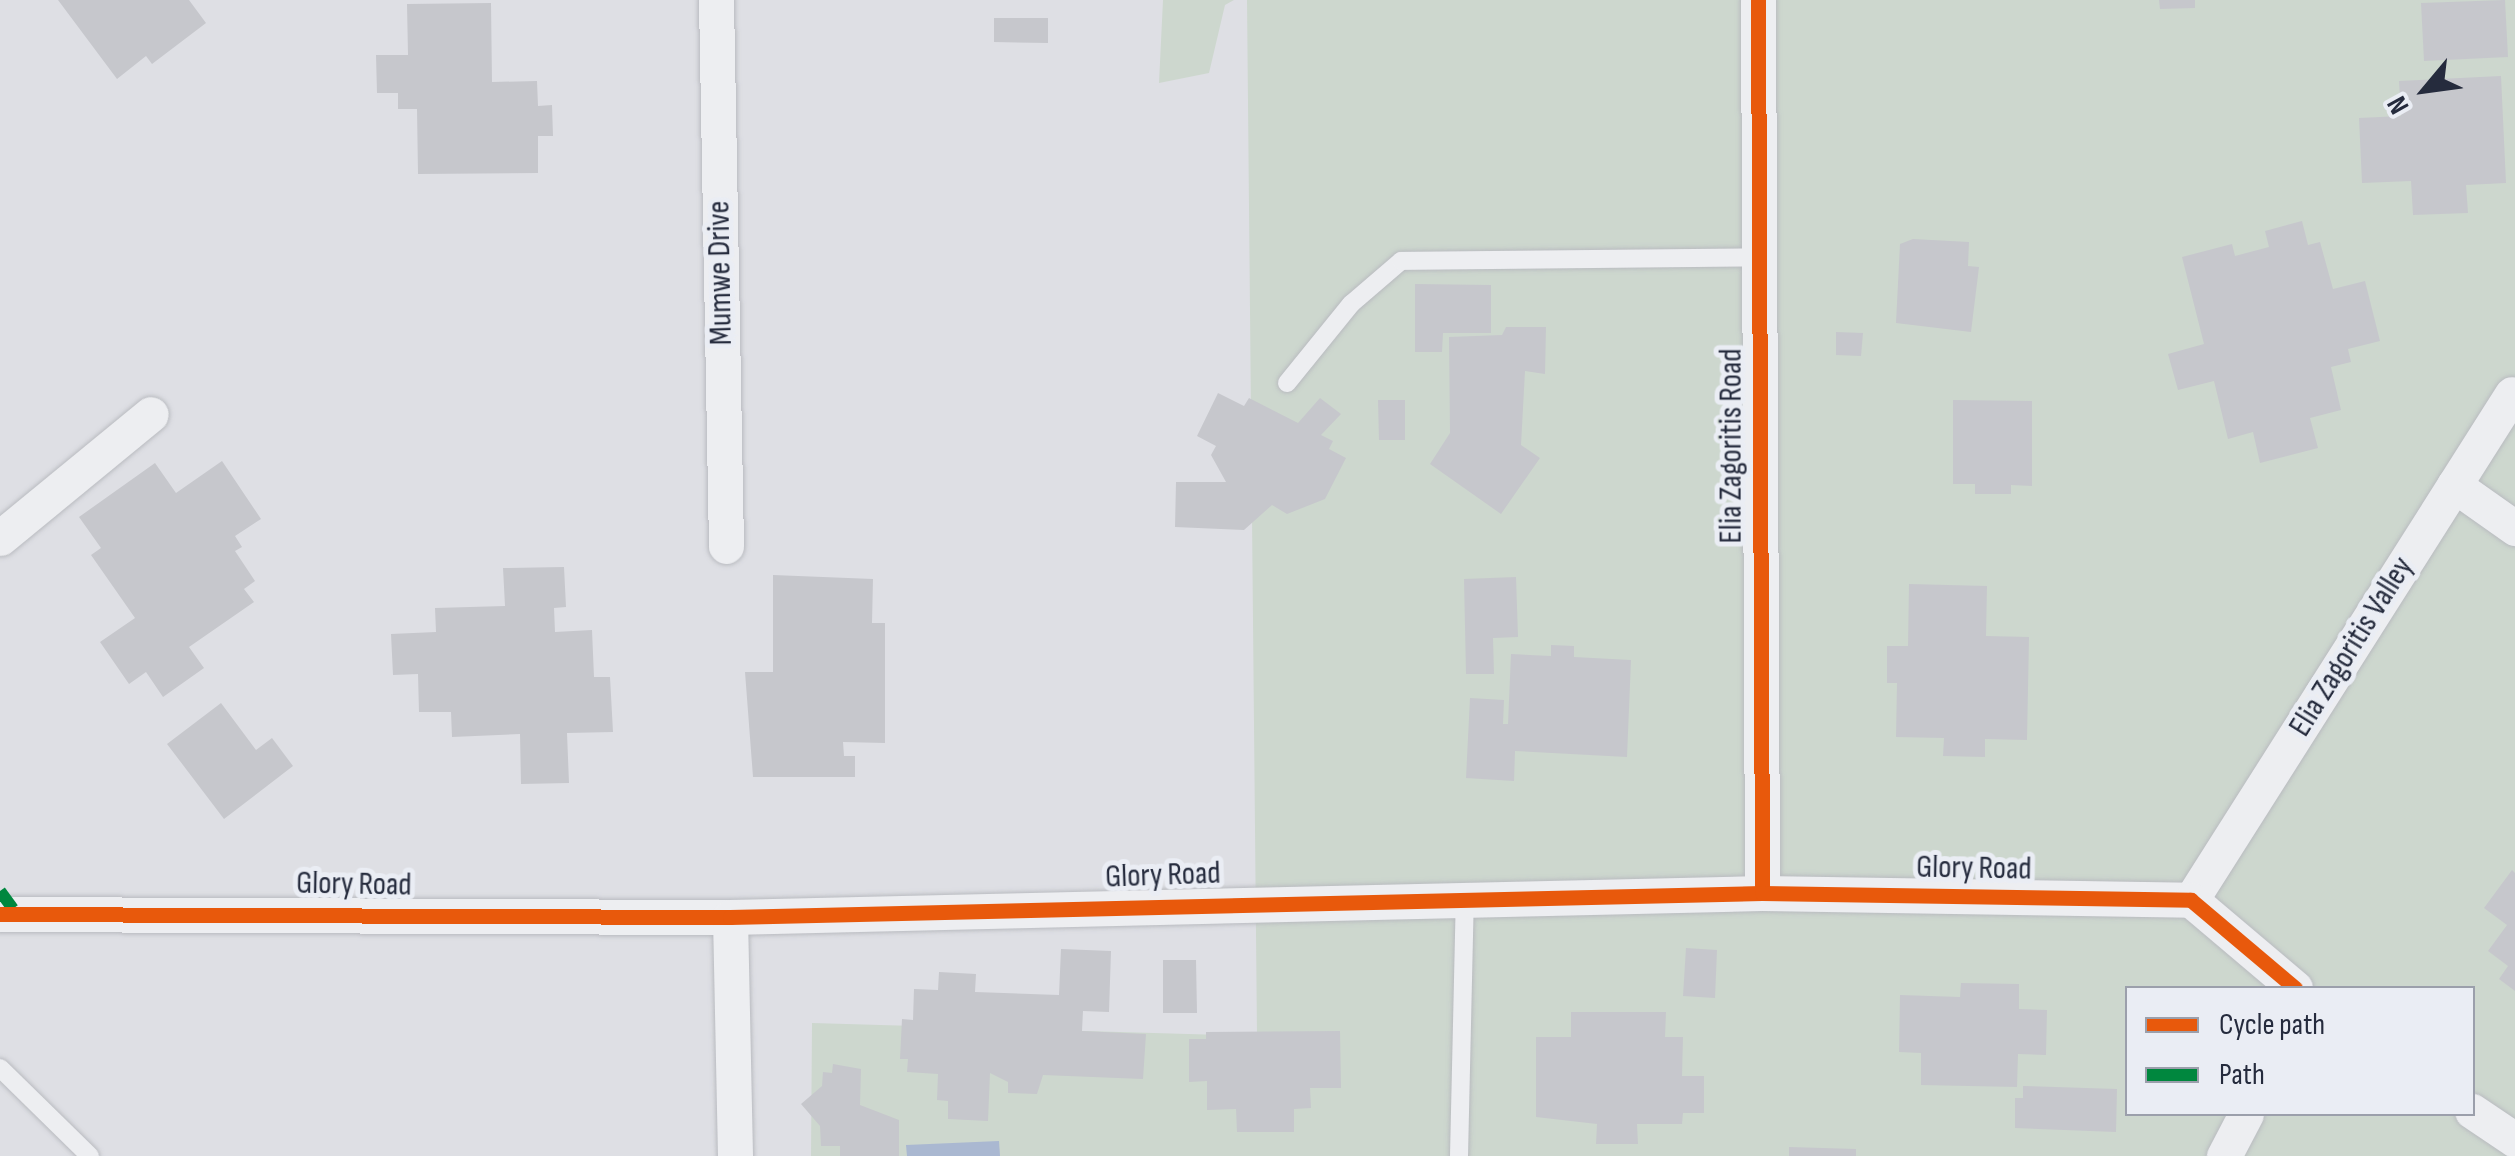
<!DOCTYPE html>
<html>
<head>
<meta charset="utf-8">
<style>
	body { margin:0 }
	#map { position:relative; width:2515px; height:1156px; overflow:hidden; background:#dedfe4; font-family:"Sofia Sans Condensed",sans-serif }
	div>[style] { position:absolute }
	.green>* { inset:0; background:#cdd7ce }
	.water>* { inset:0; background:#aab8d1 }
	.building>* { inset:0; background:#c6c7cc }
	.roads { filter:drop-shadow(0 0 2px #b9bbc0) drop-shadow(0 0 2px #b9bbc0) }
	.service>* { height:18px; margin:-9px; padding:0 9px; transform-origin:9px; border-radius:9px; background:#edeef1 }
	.minor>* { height:35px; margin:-17.5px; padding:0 17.5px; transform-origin:17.5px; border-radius:17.5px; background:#edeef1 }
	.quiet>* { height:12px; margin-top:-6px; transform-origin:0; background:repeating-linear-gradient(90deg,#00873e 0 25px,transparent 0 37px) }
	.cycleway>* { height:15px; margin:-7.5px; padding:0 7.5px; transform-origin:7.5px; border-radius:7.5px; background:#e8590c }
	span { translate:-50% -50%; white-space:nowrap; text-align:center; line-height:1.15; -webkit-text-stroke:10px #eaedf4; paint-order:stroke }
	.street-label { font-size:32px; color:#252b3d }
	.legend { position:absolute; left:2125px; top:986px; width:350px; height:130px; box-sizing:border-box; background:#eaedf4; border:2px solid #9b9fab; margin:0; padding:12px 18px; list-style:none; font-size:30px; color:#252b3d }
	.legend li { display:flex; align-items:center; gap:20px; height:50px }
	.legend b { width:50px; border:2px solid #9b9fab }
	.north { position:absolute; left:2375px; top:40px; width:100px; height:100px; -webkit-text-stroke:8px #eaedf4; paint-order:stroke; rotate:241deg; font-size:28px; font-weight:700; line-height:40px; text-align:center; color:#252b3d }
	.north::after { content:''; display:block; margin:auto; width:35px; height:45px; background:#252b3d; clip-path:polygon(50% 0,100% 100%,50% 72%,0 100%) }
</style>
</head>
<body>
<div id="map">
	<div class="green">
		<div style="clip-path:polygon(1163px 0,1234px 0,1225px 5px,1209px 73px,1159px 83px)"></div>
		<div style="clip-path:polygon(evenodd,1247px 0,2515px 0,2515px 1156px,811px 1156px,812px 1023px,1257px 1036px,1247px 0,2128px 988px,2472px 988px,2472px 1114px,2128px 1114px,2128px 988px)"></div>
	</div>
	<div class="water">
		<div style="clip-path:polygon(999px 1141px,1000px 1156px,907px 1156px,906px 1145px)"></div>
	</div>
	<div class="building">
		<div style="clip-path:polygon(58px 0,189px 0,206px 23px,152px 64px,146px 56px,117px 79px)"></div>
		<div style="clip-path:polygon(2159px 0,2195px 0,2195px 8px,2160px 9px)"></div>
		<div style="clip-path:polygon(2505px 0,2508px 57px,2424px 61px,2421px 3px)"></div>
		<div style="clip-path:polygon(491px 3px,492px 82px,537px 81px,538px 106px,552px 105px,553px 136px,538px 136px,538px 173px,418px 174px,417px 109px,398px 109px,398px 93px,377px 93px,376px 55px,408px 55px,407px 4px)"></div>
		<div style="clip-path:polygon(994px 18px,1048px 18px,1048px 43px,994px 42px)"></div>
		<div style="clip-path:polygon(2501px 76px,2506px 183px,2466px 185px,2468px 213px,2413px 215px,2411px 181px,2362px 183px,2359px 118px,2401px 116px,2399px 81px)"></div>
		<div style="clip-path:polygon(2302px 221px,2308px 245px,2320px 242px,2333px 289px,2365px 281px,2380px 341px,2348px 349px,2351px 362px,2331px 367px,2341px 410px,2310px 418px,2318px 448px,2260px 463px,2253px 432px,2228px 439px,2214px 381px,2178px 390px,2168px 354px,2204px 344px,2182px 257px,2232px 244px,2235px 256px,2269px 247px,2265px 231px)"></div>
		<div style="clip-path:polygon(1913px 239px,1969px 242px,1968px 266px,1979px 267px,1971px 332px,1896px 323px,1900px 244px)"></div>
		<div style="clip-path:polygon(1415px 284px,1491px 285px,1491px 333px,1443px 333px,1442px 352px,1415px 352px)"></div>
		<div style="clip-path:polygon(1506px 327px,1546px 327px,1545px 374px,1525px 371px,1521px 445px,1540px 458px,1501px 514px,1430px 464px,1450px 433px,1449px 337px,1502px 335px)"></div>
		<div style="clip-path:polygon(1836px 332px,1863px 333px,1861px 356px,1836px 355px)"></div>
		<div style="clip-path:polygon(1218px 393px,1244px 406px,1249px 398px,1298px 423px,1320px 398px,1341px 414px,1321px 435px,1333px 441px,1329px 449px,1346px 458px,1325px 499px,1287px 514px,1272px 505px,1244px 530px,1175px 527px,1176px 482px,1226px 482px,1211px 455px,1216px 446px,1197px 436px)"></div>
		<div style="clip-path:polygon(1378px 400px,1405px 400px,1405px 440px,1379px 440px)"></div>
		<div style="clip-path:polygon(1953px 400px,2032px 401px,2032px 486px,2011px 485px,2011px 494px,1975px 494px,1975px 484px,1953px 484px)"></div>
		<div style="clip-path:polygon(222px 461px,261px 519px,235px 536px,242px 547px,235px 551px,255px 581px,244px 589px,254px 602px,189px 647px,204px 668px,163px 697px,146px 672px,129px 684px,100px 642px,135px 618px,91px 555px,101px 548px,79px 517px,155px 463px,176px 493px)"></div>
		<div style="clip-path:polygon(564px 567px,566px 607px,554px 608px,555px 632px,592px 630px,594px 677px,610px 677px,613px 732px,567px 733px,569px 783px,521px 784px,520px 734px,452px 737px,451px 712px,419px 712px,418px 674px,393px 675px,391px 634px,436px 632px,435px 608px,505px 606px,503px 568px)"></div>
		<div style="clip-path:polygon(773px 575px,873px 579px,872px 623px,885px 623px,885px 743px,843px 742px,844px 756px,855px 756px,855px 777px,753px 777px,745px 672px,773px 672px)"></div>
		<div style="clip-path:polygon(1516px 577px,1518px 637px,1493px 638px,1494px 674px,1466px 674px,1464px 579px)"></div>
		<div style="clip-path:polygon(1909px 584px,1987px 586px,1986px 636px,2029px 637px,2027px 740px,1985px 739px,1985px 757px,1943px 756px,1944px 738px,1896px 737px,1897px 683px,1887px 683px,1887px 646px,1908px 646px)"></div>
		<div style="clip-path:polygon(1551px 645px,1574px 646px,1574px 657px,1631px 660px,1627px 757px,1515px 751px,1514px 781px,1466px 778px,1470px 698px,1504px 700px,1503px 724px,1508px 724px,1511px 654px,1551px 656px)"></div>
		<div style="clip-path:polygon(221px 703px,256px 750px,272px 738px,293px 766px,224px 819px,167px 744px)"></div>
		<div style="clip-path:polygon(2512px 870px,2515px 873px,2515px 991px,2499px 979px,2508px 966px,2488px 951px,2507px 925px,2484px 908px)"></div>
		<div style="clip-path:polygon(1686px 948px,1717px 950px,1715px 998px,1683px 996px)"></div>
		<div style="clip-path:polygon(1061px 949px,1111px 951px,1109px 1012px,1083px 1011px,1082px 1031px,1146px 1034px,1143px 1079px,1043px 1075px,1037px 1094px,1008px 1093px,1008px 1082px,990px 1073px,988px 1121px,948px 1119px,948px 1101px,937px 1100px,938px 1074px,907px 1072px,908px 1059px,900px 1059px,902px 1019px,913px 1020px,914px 989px,938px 990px,939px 972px,976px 974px,975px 992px,1059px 995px)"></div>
		<div style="clip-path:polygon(1163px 960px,1196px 960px,1197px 1013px,1163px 1013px)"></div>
		<div style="clip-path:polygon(1961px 983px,2019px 984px,2019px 1009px,2047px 1010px,2046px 1055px,2018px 1054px,2017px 1087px,1921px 1085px,1921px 1053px,1899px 1052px,1900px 995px,1960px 997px)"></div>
		<div style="clip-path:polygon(1571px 1012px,1666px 1012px,1665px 1037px,1683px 1037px,1682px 1076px,1704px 1076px,1704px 1113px,1683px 1113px,1682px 1124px,1637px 1124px,1638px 1144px,1596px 1144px,1597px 1124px,1536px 1117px,1536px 1037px,1571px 1037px)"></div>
		<div style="clip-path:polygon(1340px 1031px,1341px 1088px,1310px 1088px,1311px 1108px,1294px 1109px,1294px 1132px,1237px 1132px,1236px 1109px,1207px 1110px,1207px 1081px,1189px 1082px,1189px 1039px,1206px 1039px,1206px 1032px)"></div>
		<div style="clip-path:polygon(833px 1064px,861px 1069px,860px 1105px,899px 1120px,899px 1156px,840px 1156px,840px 1146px,821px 1146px,820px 1126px,801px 1104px,822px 1086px,823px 1072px,832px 1073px)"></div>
		<div style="clip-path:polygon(2023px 1086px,2117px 1089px,2116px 1132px,2015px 1128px,2015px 1098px,2023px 1098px)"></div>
		<div style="clip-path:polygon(1789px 1147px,1856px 1149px,1856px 1156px,1789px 1156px)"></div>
	</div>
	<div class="roads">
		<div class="service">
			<div style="left:1287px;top:383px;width:102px;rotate:-51deg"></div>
			<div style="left:1351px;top:304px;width:66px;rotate:-40.7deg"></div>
			<div style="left:1401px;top:261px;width:358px;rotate:-0.6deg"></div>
			<div style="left:0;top:1068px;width:126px;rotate:44.4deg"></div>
			<div style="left:1459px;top:1156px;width:261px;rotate:-88.7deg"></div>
		</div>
		<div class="minor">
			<div style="left:716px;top:0;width:546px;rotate:88.95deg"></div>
			<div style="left:1758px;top:0;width:893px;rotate:89.74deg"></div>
			<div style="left:2454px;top:485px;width:75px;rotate:35.2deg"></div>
			<div style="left:0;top:538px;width:195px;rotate:-39.4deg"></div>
			<div style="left:2191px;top:900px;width:599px;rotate:-57.61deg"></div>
			<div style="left:0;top:914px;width:730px;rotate:0.24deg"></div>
			<div style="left:730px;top:917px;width:1032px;rotate:-1.33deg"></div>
			<div style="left:1762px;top:893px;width:429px;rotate:0.9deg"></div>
			<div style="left:2191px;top:900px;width:136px;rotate:40.2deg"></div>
			<div style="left:730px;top:917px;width:239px;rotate:88.8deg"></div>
			<div style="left:2472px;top:1111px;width:52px;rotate:34deg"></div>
			<div style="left:2224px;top:1156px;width:47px;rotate:-62.4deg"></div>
		</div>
	</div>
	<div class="quiet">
		<div style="left:0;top:891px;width:22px;rotate:54deg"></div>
	</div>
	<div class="cycleway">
		<div style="left:1758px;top:0;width:893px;rotate:89.74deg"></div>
		<div style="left:0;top:914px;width:730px;rotate:0.24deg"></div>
		<div style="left:730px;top:917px;width:1032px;rotate:-1.33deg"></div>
		<div style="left:1762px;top:893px;width:429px;rotate:0.9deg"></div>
		<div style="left:2191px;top:900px;width:136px;rotate:40.2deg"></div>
	</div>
	<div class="street-label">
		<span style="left:721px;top:273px;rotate:-91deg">Mumwe Drive</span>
		<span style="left:1732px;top:446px;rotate:-90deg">Elia Zagoritis Road</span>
		<span style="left:2352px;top:647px;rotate:-58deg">Elia Zagoritis Valley</span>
		<span style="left:1974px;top:869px;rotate:1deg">Glory Road</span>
		<span style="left:1163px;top:876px;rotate:-2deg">Glory Road</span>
		<span style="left:354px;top:885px;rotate:1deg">Glory Road</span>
	</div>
	<ul class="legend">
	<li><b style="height:12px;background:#e8590c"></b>Cycle path</li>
	<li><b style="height:12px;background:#00873e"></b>Path</li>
	</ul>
	<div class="north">N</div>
</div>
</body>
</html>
